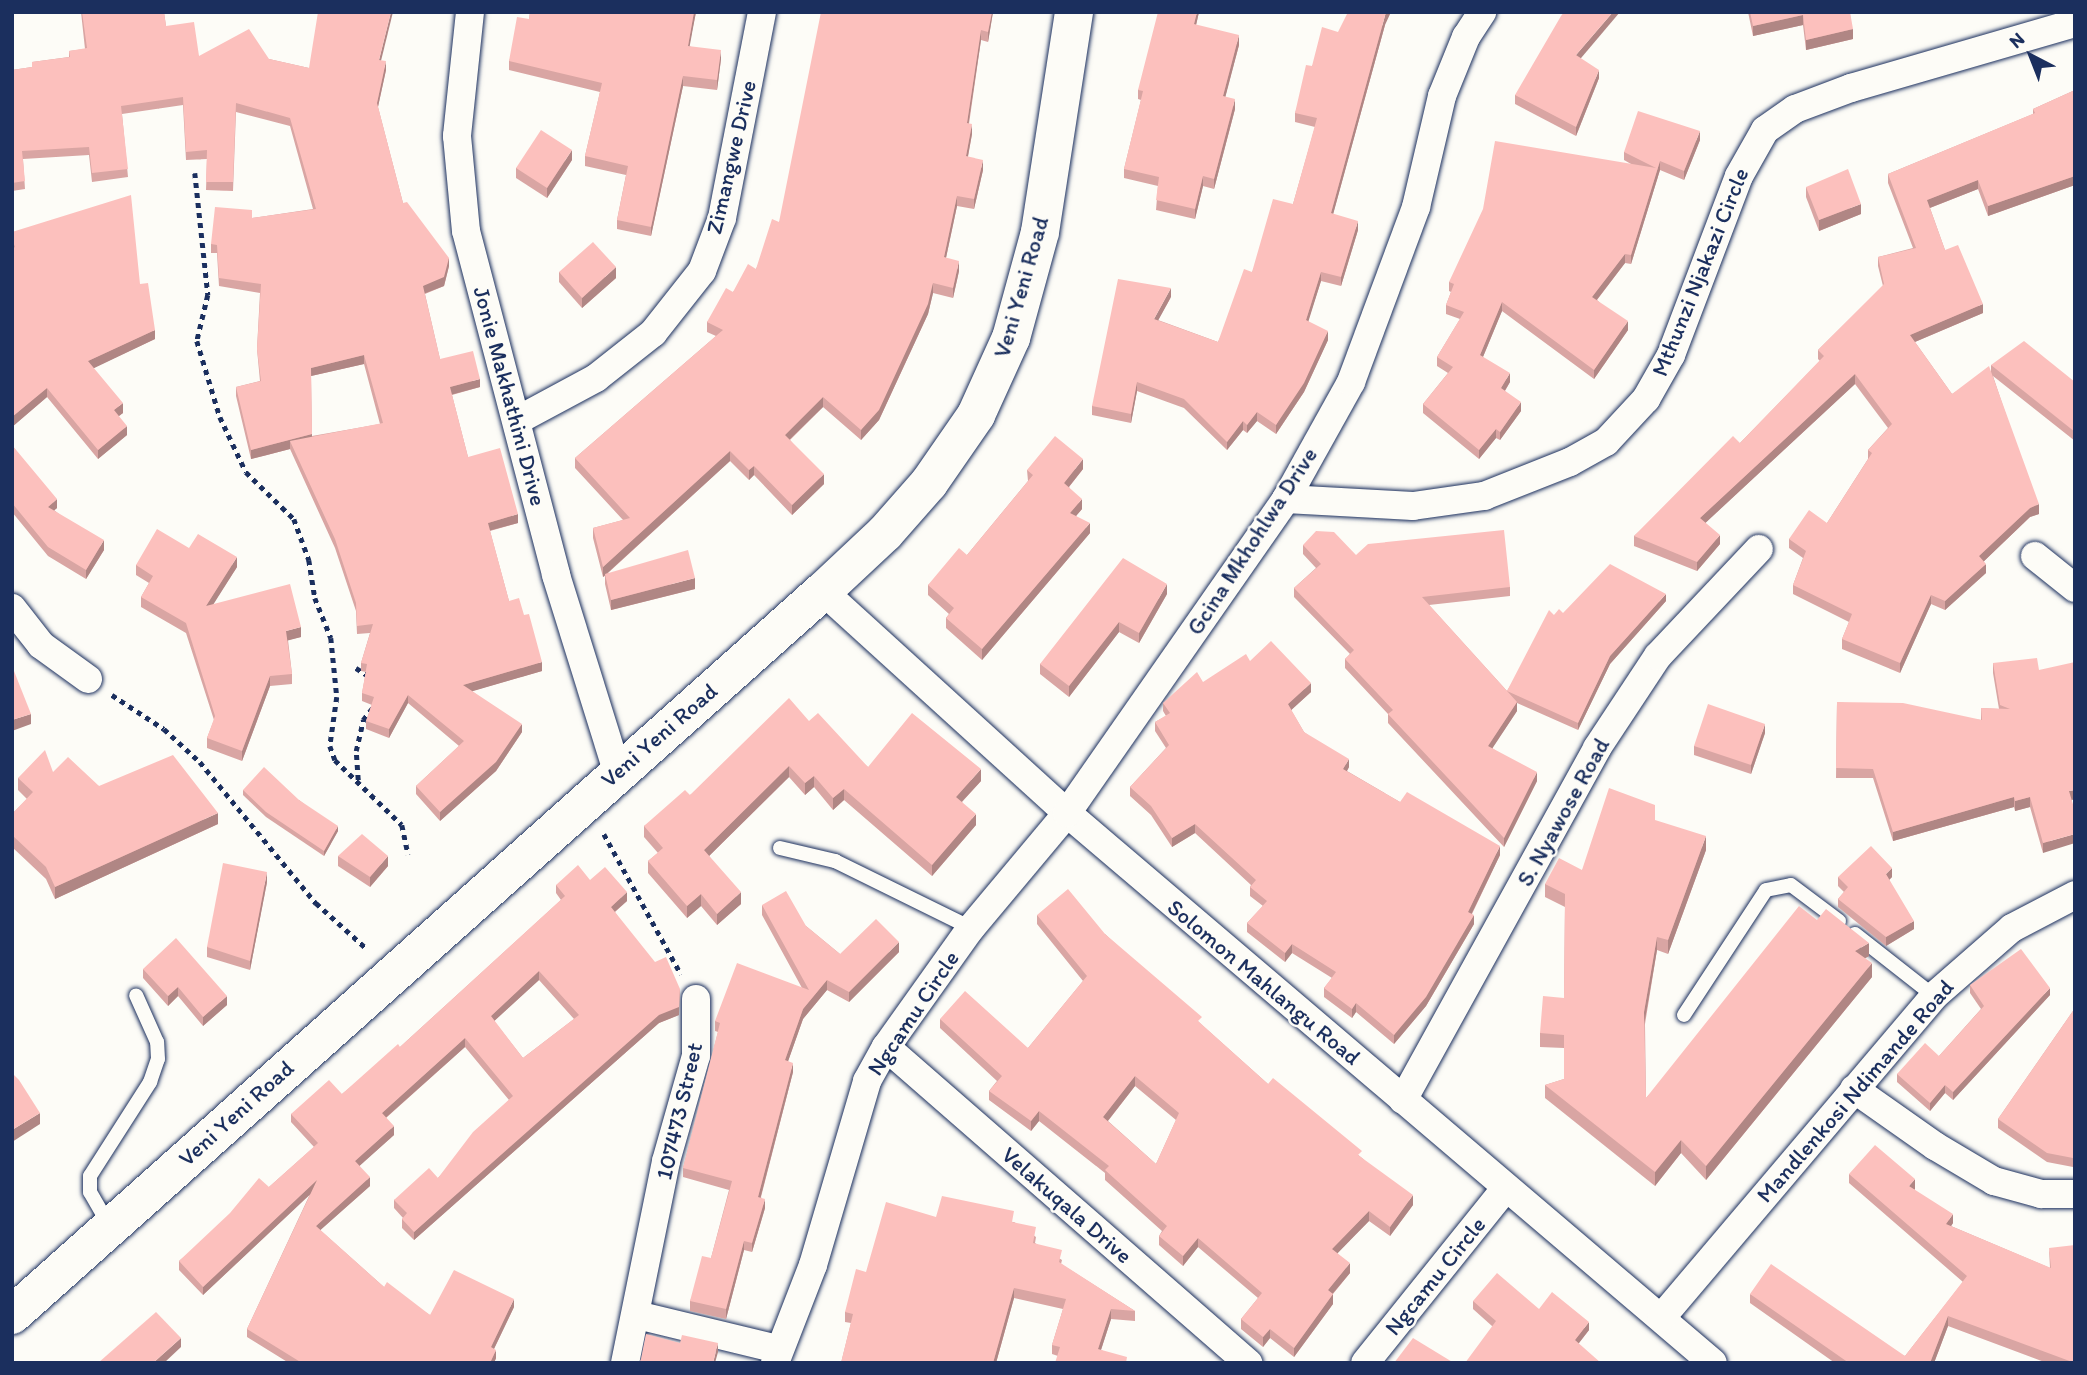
<!DOCTYPE html>
<html>
<head>
<meta charset="utf-8">
<style>
	body { margin:0 }
	#map { position:relative; width:2087px; height:1375px; overflow:hidden; background:#fdfcf7; font-family:Itim,sans-serif }
	div>[style] { position:absolute }
	.path>* { height:4.5px; margin-top:-2.25px; transform-origin:0; background:repeating-linear-gradient(90deg,#1b2f5e 0 5px,transparent 0 10px) }
	.roads { filter:drop-shadow(0 0 2px #1b2f5e) drop-shadow(0 0 2px #1b2f5e) }
	.lane>* { height:14px; margin:-7px; padding:0 7px; transform-origin:7px; border-radius:7px; background:#fdfcf7 }
	.street>* { height:28px; margin:-14px; padding:0 14px; transform-origin:14px; border-radius:14px; background:#fdfcf7 }
	.secondary>* { height:38px; margin:-19px; padding:0 19px; transform-origin:19px; border-radius:19px; background:#fdfcf7 }
	.wall>* { inset:0; background:#d9a5a3 }
	.shaded-wall>* { inset:0; background:#b08684 }
	.building>* { inset:0; background:#fcc0bd }
	span { translate:-50% -50%; white-space:nowrap; text-align:center; line-height:1.15; -webkit-text-stroke:5px #fdfcf7; paint-order:stroke }
	.street-label { font-size:23px; color:#1b2f5e }
	.frame { position:absolute; inset:0; border:14px solid #1b2f5e; pointer-events:none }
	.north { position:absolute; left:1996px; top:21px; width:70px; height:70px; -webkit-text-stroke:5px #fdfcf7; paint-order:stroke; rotate:318deg; font-size:19px; font-weight:700; line-height:28px; text-align:center; color:#1b2f5e }
	.north::after { content:''; display:block; margin:auto; width:24px; height:32px; background:#1b2f5e; clip-path:polygon(50% 0,100% 100%,50% 72%,0 100%) }
</style>
</head>
<body>
<div id="map">
	<div class="path">
		<div style="left:195px;top:173px;width:123px;rotate:83.9deg"></div>
		<div style="left:208px;top:295px;width:47px;rotate:103.4deg"></div>
		<div style="left:197px;top:341px;width:79px;rotate:73.2deg"></div>
		<div style="left:220px;top:417px;width:61px;rotate:64.7deg"></div>
		<div style="left:246px;top:472px;width:67px;rotate:44.4deg"></div>
		<div style="left:294px;top:519px;width:44px;rotate:69.9deg"></div>
		<div style="left:309px;top:560px;width:38px;rotate:81deg"></div>
		<div style="left:315px;top:598px;width:43px;rotate:68.2deg"></div>
		<div style="left:331px;top:638px;width:59px;rotate:84.2deg"></div>
		<div style="left:337px;top:697px;width:49px;rotate:98.1deg"></div>
		<div style="left:330px;top:746px;width:15px;rotate:70deg"></div>
		<div style="left:335px;top:760px;width:93px;rotate:44.1deg"></div>
		<div style="left:402px;top:825px;width:30px;rotate:78deg"></div>
		<div style="left:356px;top:668px;width:17px;rotate:33deg"></div>
		<div style="left:112px;top:695px;width:62px;rotate:33.2deg"></div>
		<div style="left:164px;top:729px;width:49px;rotate:42.5deg"></div>
		<div style="left:200px;top:762px;width:183px;rotate:50.6deg"></div>
		<div style="left:316px;top:903px;width:69px;rotate:42deg"></div>
		<div style="left:358px;top:780px;width:29px;rotate:-94deg"></div>
		<div style="left:356px;top:751px;width:32px;rotate:-77deg"></div>
		<div style="left:363px;top:720px;width:16px;rotate:-52deg"></div>
		<div style="left:604px;top:834px;width:160px;rotate:61.2deg"></div>
	</div>
	<div class="roads">
		<div class="lane">
			<div style="left:780px;top:848px;width:57px;rotate:13.3deg"></div>
			<div style="left:835px;top:861px;width:152px;rotate:26.2deg"></div>
			<div style="left:1855px;top:934px;width:100px;rotate:38.1deg"></div>
			<div style="left:1684px;top:1015px;width:149px;rotate:-56.7deg"></div>
			<div style="left:1766px;top:890px;width:25px;rotate:-11deg"></div>
			<div style="left:1791px;top:885px;width:60px;rotate:36.9deg"></div>
			<div style="left:109px;top:1225px;width:38px;rotate:-120deg"></div>
			<div style="left:90px;top:1192px;width:16px;rotate:-90deg"></div>
			<div style="left:90px;top:1176px;width:112px;rotate:-57.4deg"></div>
			<div style="left:150px;top:1082px;width:24px;rotate:-71deg"></div>
			<div style="left:158px;top:1059px;width:17px;rotate:-93deg"></div>
			<div style="left:157px;top:1042px;width:51px;rotate:-114.1deg"></div>
		</div>
		<div class="street">
			<div style="left:470px;top:12px;width:125px;rotate:96deg"></div>
			<div style="left:457px;top:136px;width:95px;rotate:84.6deg"></div>
			<div style="left:466px;top:231px;width:356px;rotate:75.3deg"></div>
			<div style="left:556px;top:575px;width:205px;rotate:72.7deg"></div>
			<div style="left:518px;top:420px;width:89px;rotate:-28.3deg"></div>
			<div style="left:596px;top:378px;width:73px;rotate:-38.3deg"></div>
			<div style="left:653px;top:333px;width:79px;rotate:-51.7deg"></div>
			<div style="left:702px;top:271px;width:57px;rotate:-69.3deg"></div>
			<div style="left:722px;top:218px;width:210px;rotate:-79deg"></div>
			<div style="left:1286px;top:499px;width:127px;rotate:3.2deg"></div>
			<div style="left:1413px;top:506px;width:72px;rotate:-8deg"></div>
			<div style="left:1484px;top:496px;width:92px;rotate:-21.6deg"></div>
			<div style="left:1570px;top:462px;width:41px;rotate:-29.1deg"></div>
			<div style="left:1606px;top:442px;width:59px;rotate:-47.1deg"></div>
			<div style="left:1646px;top:399px;width:51px;rotate:-60.4deg"></div>
			<div style="left:1671px;top:355px;width:191px;rotate:-69.2deg"></div>
			<div style="left:1739px;top:176px;width:53px;rotate:-60.5deg"></div>
			<div style="left:1765px;top:130px;width:37px;rotate:-35deg"></div>
			<div style="left:1795px;top:109px;width:60px;rotate:-20.6deg"></div>
			<div style="left:1851px;top:88px;width:233px;rotate:-16.2deg"></div>
			<div style="left:2035px;top:556px;width:51px;rotate:38.7deg"></div>
			<div style="left:823px;top:591px;width:330px;rotate:42.3deg"></div>
			<div style="left:1067px;top:813px;width:848px;rotate:40.41deg"></div>
			<div style="left:12px;top:608px;width:47px;rotate:51.9deg"></div>
			<div style="left:41px;top:645px;width:58px;rotate:35.9deg"></div>
			<div style="left:886px;top:1047px;width:481px;rotate:41.1deg"></div>
			<div style="left:1854px;top:1089px;width:99px;rotate:35.1deg"></div>
			<div style="left:1935px;top:1146px;width:69px;rotate:30.7deg"></div>
			<div style="left:1994px;top:1181px;width:49px;rotate:15.5deg"></div>
			<div style="left:2041px;top:1194px;width:34px"></div>
			<div style="left:1403px;top:1100px;width:402px;rotate:-61.1deg"></div>
			<div style="left:1597px;top:748px;width:110px;rotate:-56.5deg"></div>
			<div style="left:1658px;top:656px;width:147px;rotate:-46.7deg"></div>
			<div style="left:637px;top:1315px;width:145px;rotate:13.6deg"></div>
			<div style="left:1662px;top:1317px;width:421px;rotate:-49.7deg"></div>
			<div style="left:1934px;top:996px;width:103px;rotate:-41.1deg"></div>
			<div style="left:2012px;top:928px;width:71px;rotate:-27.6deg"></div>
			<div style="left:625px;top:1363px;width:206px;rotate:-78.5deg"></div>
			<div style="left:666px;top:1161px;width:109px;rotate:-74.1deg"></div>
			<div style="left:696px;top:1056px;width:57px;rotate:-90deg"></div>
			<div style="left:775px;top:1363px;width:105px;rotate:-68.8deg"></div>
			<div style="left:813px;top:1265px;width:192px;rotate:-73.6deg"></div>
			<div style="left:867px;top:1081px;width:39px;rotate:-61deg"></div>
			<div style="left:886px;top:1047px;width:146px;rotate:-54.5deg"></div>
			<div style="left:971px;top:928px;width:150px;rotate:-50.1deg"></div>
			<div style="left:1067px;top:813px;width:383px;rotate:-55.1deg"></div>
			<div style="left:1286px;top:499px;width:134px;rotate:-60.9deg"></div>
			<div style="left:1351px;top:382px;width:187px;rotate:-69.6deg"></div>
			<div style="left:1416px;top:207px;width:114px;rotate:-76.8deg"></div>
			<div style="left:1442px;top:96px;width:64px;rotate:-67.9deg"></div>
			<div style="left:1466px;top:37px;width:30px;rotate:-57deg"></div>
			<div style="left:1365px;top:1363px;width:223px;rotate:-51.2deg"></div>
		</div>
		<div class="secondary">
			<div style="left:12px;top:1315px;width:1087px;rotate:-41.76deg"></div>
			<div style="left:823px;top:591px;width:85px;rotate:-43.1deg"></div>
			<div style="left:885px;top:533px;width:67px;rotate:-48.7deg"></div>
			<div style="left:929px;top:483px;width:83px;rotate:-55.3deg"></div>
			<div style="left:976px;top:415px;width:85px;rotate:-65.6deg"></div>
			<div style="left:1011px;top:338px;width:110px;rotate:-74.7deg"></div>
			<div style="left:1040px;top:232px;width:223px;rotate:-81.2deg"></div>
		</div>
	</div>
	<div class="wall">
		<div style="clip-path:polygon(evenodd,81px 12px,164px 12px,166px 26px,199px 56px,269px 59px,309px 68px,381px 61px,386px 70px,378px 107px,403px 203px,449px 266px,444px 286px,425px 294px,440px 359px,480px 387px,452px 395px,468px 457px,518px 523px,490px 531px,509px 601px,542px 671px,472px 691px,522px 732px,496px 771px,440px 821px,416px 794px,416px 786px,459px 746px,408px 703px,389px 738px,366px 729px,366px 721px,372px 705px,362px 701px,362px 693px,366px 672px,361px 671px,361px 663px,370px 633px,357px 634px,356px 611px,335px 548px,290px 449px,251px 459px,236px 396px,236px 387px,260px 381px,257px 349px,260px 293px,219px 286px,217px 253px,211px 253px,211px 244px,252px 218px,313px 209px,290px 126px,236px 112px,233px 191px,206px 190px,207px 159px,186px 160px,183px 105px,122px 114px,128px 177px,92px 182px,89px 155px,23px 159px,25px 189px,12px 191px,12px 70px,32px 67px,32px 62px,69px 57px,69px 51px,85px 49px,81px 12px,364px 364px,380px 424px,312px 436px,311px 376px,364px 364px)"></div>
		<div style="clip-path:polygon(530px 12px,696px 12px,689px 46px,721px 59px,717px 90px,683px 86px,651px 236px,617px 229px,617px 220px,626px 175px,585px 166px,585px 156px,600px 92px,509px 70px,509px 61px,529px 19px)"></div>
		<div style="clip-path:polygon(993px 12px,988px 42px,981px 40px,969px 124px,972px 134px,968px 157px,983px 170px,974px 209px,957px 206px,946px 258px,959px 271px,953px 298px,933px 293px,928px 314px,879px 420px,861px 440px,823px 407px,790px 440px,824px 484px,792px 515px,754px 475px,749px 480px,730px 461px,608px 573px,695px 589px,611px 610px,605px 584px,605px 576px,603px 577px,593px 538px,593px 528px,623px 520px,575px 468px,575px 458px,716px 336px,707px 332px,707px 322px,733px 292px,756px 269px,779px 222px)"></div>
		<div style="clip-path:polygon(1199px 12px,1196px 25px,1239px 45px,1225px 97px,1235px 109px,1214px 189px,1203px 186px,1195px 219px,1156px 210px,1158px 186px,1124px 178px,1124px 169px,1141px 100px,1138px 99px,1138px 90px)"></div>
		<div style="clip-path:polygon(1748px 12px,1856px 12px,1850px 14px,1853px 39px,1806px 50px,1803px 25px,1753px 36px)"></div>
		<div style="clip-path:polygon(1385px 25px,1333px 214px,1358px 230px,1341px 286px,1321px 281px,1308px 321px,1328px 340px,1304px 392px,1276px 434px,1257px 421px,1247px 433px,1243px 430px,1227px 450px,1184px 408px,1137px 391px,1131px 423px,1092px 415px,1092px 406px,1171px 297px,1158px 320px,1218px 342px,1252px 272px,1293px 204px,1315px 127px,1295px 122px,1295px 113px,1312px 66px,1338px 32px)"></div>
		<div style="clip-path:polygon(1599px 78px,1576px 136px,1515px 104px,1515px 95px)"></div>
		<div style="clip-path:polygon(2075px 90px,2075px 185px,1988px 216px,1978px 189px,1930px 208px,1945px 250px,1983px 313px,1915px 342px,1952px 394px,1991px 371px,1991px 365px,2075px 382px,2075px 441px,1993px 376px,2039px 514px,2030px 517px,1984px 561px,1986px 573px,1945px 610px,1931px 604px,1900px 673px,1842px 649px,1842px 639px,1849px 622px,1793px 594px,1793px 585px,1803px 558px,1789px 548px,1789px 539px,1827px 523px,1868px 459px,1868px 450px,1888px 428px,1855px 384px,1705px 523px,1720px 544px,1697px 571px,1634px 546px,1634px 536px,1740px 443px,1820px 361px,1818px 359px,1818px 350px,1883px 286px,1878px 266px,1878px 257px,1913px 248px,1888px 183px,1888px 174px,2033px 114px,2033px 109px)"></div>
		<div style="clip-path:polygon(1700px 140px,1684px 180px,1660px 170px,1631px 264px,1625px 263px,1597px 300px,1628px 330px,1594px 379px,1502px 311px,1483px 357px,1510px 382px,1505px 391px,1521px 411px,1500px 440px,1496px 438px,1479px 459px,1423px 413px,1423px 404px,1448px 373px,1437px 366px,1437px 357px,1460px 319px,1446px 314px,1446px 305px,1451px 292px,1449px 291px,1449px 282px,1631px 164px,1624px 160px,1624px 152px)"></div>
		<div style="clip-path:polygon(572px 160px,547px 198px,516px 178px,516px 168px)"></div>
		<div style="clip-path:polygon(1806px 187px,1861px 214px,1819px 231px,1806px 197px)"></div>
		<div style="clip-path:polygon(12px 232px,140px 284px,155px 339px,93px 368px,123px 413px,118px 416px,127px 435px,98px 459px,47px 397px,12px 427px)"></div>
		<div style="clip-path:polygon(559px 272px,616px 278px,582px 308px,559px 282px)"></div>
		<div style="clip-path:polygon(12px 445px,57px 508px,54px 510px,104px 550px,86px 579px,48px 556px,12px 512px)"></div>
		<div style="clip-path:polygon(1083px 469px,1069px 487px,1082px 509px,1076px 516px,1090px 533px,982px 660px,946px 628px,946px 618px,949px 614px,928px 595px,928px 585px,967px 555px,1028px 481px,1027px 470px)"></div>
		<div style="clip-path:polygon(1303px 545px,1510px 587px,1510px 596px,1429px 605px,1507px 691px,1554px 615px,1666px 601px,1610px 664px,1578px 730px,1517px 703px,1517px 711px,1492px 748px,1537px 781px,1504px 847px,1388px 723px,1388px 714px,1345px 668px,1345px 659px,1350px 654px,1294px 597px,1294px 588px,1316px 568px,1303px 554px)"></div>
		<div style="clip-path:polygon(189px 548px,237px 567px,213px 604px,301px 637px,288px 640px,292px 674px,292px 684px,270px 686px,242px 761px,207px 748px,207px 738px,214px 720px,186px 633px,141px 607px,141px 597px,149px 583px,136px 575px,136px 565px)"></div>
		<div style="clip-path:polygon(1167px 594px,1139px 643px,1119px 632px,1069px 697px,1040px 674px,1040px 664px)"></div>
		<div style="clip-path:polygon(1250px 661px,1311px 692px,1291px 710px,1304px 732px,1349px 767px,1347px 771px,1400px 802px,1500px 855px,1472px 914px,1474px 924px,1426px 1006px,1394px 1044px,1356px 1012px,1352px 1018px,1324px 997px,1324px 988px,1332px 978px,1292px 953px,1285px 962px,1247px 932px,1247px 923px,1263px 906px,1250px 896px,1250px 887px,1251px 885px,1195px 833px,1172px 847px,1151px 815px,1130px 796px,1130px 787px,1166px 748px,1155px 731px,1155px 722px,1166px 716px,1163px 711px,1163px 703px)"></div>
		<div style="clip-path:polygon(1993px 663px,2039px 670px,2072px 800px,2043px 853px,2030px 807px,2015px 811px,2014px 807px,1893px 841px,1873px 778px,1836px 778px,1837px 702px,1981px 720px,1981px 708px,1999px 709px,1993px 673px)"></div>
		<div style="clip-path:polygon(809px 721px,868px 767px,981px 781px,962px 802px,976px 825px,932px 876px,844px 800px,833px 810px,814px 787px,805px 795px,789px 777px,709px 856px,741px 904px,717px 925px,701px 906px,687px 918px,648px 873px,648px 861px,658px 853px,644px 837px,644px 826px,690px 795px)"></div>
		<div style="clip-path:polygon(1765px 733px,1751px 774px,1694px 755px,1694px 746px)"></div>
		<div style="clip-path:polygon(53px 772px,99px 786px,218px 824px,55px 899px,46px 879px,12px 847px,12px 814px,27px 799px,18px 790px,18px 778px)"></div>
		<div style="clip-path:polygon(243px 790px,299px 800px,338px 831px,324px 856px,266px 817px,243px 795px)"></div>
		<div style="clip-path:polygon(1655px 821px,1706px 850px,1668px 954px,1657px 950px,1645px 1024px,1646px 1098px,1817px 920px,1869px 956px,1865px 958px,1872px 977px,1706px 1180px,1681px 1153px,1655px 1186px,1545px 1098px,1545px 1085px,1564px 1079px,1564px 1048px,1540px 1047px,1540px 1033px,1564px 998px,1565px 907px,1545px 897px,1545px 884px,1582px 870px)"></div>
		<div style="clip-path:polygon(338px 856px,388px 866px,370px 887px,338px 866px)"></div>
		<div style="clip-path:polygon(1838px 877px,1892px 877px,1889px 880px,1914px 929px,1886px 946px,1838px 907px,1838px 899px,1844px 892px,1838px 886px)"></div>
		<div style="clip-path:polygon(evenodd,590px 880px,627px 901px,615px 912px,679px 1015px,659px 1023px,414px 1240px,402px 1228px,402px 1219px,403px 1218px,394px 1208px,394px 1200px,438px 1178px,509px 1100px,465px 1047px,386px 1118px,394px 1135px,359px 1166px,370px 1186px,320px 1230px,384px 1287px,430px 1315px,514px 1307px,494px 1349px,496px 1358px,494px 1363px,289px 1363px,247px 1337px,247px 1329px,310px 1194px,203px 1295px,179px 1270px,179px 1261px,269px 1187px,314px 1147px,291px 1122px,291px 1114px,342px 1094px,400px 1047px,561px 900px,556px 893px,556px 885px,590px 880px,539px 980px,574px 1019px,523px 1058px,494px 1021px,539px 980px)"></div>
		<div style="clip-path:polygon(267px 882px,250px 970px,207px 957px,207px 947px)"></div>
		<div style="clip-path:polygon(762px 905px,806px 926px,840px 954px,899px 952px,849px 1002px,827px 990px,803px 1019px,788px 1061px,793px 1072px,761px 1197px,765px 1208px,752px 1252px,744px 1250px,726px 1319px,690px 1311px,690px 1301px,711px 1258px,729px 1190px,683px 1177px,683px 1168px,718px 1032px,715px 1031px,715px 1021px,802px 988px,762px 915px)"></div>
		<div style="clip-path:polygon(evenodd,1037px 915px,1105px 934px,1202px 1025px,1268px 1084px,1362px 1158px,1413px 1205px,1390px 1236px,1369px 1221px,1337px 1253px,1350px 1273px,1333px 1294px,1333px 1304px,1294px 1357px,1270px 1338px,1263px 1347px,1241px 1329px,1241px 1319px,1258px 1298px,1198px 1247px,1183px 1266px,1159px 1245px,1159px 1236px,1162px 1231px,1105px 1180px,1105px 1173px,1039px 1121px,1031px 1131px,989px 1100px,989px 1091px,997px 1081px,940px 1028px,940px 1019px,1028px 1048px,1083px 981px,1037px 924px,1037px 915px,1135px 1086px,1176px 1120px,1156px 1164px,1108px 1121px,1135px 1086px)"></div>
		<div style="clip-path:polygon(143px 969px,227px 1005px,203px 1026px,178px 996px,168px 1006px,143px 978px)"></div>
		<div style="clip-path:polygon(1970px 985px,2050px 995px,1953px 1100px,1945px 1093px,1930px 1111px,1897px 1082px,1897px 1074px,1939px 1056px,1981px 1009px,1970px 993px)"></div>
		<div style="clip-path:polygon(2075px 1008px,2073px 1167px,2047px 1162px,1998px 1128px,1998px 1119px)"></div>
		<div style="clip-path:polygon(1849px 1174px,1915px 1189px,1914px 1190px,1953px 1223px,1951px 1226px,2050px 1268px,2049px 1248px,2075px 1363px,2047px 1363px,1948px 1326px,1934px 1363px,1835px 1363px,1750px 1303px,1750px 1294px,1905px 1356px,1963px 1282px,1849px 1183px)"></div>
		<div style="clip-path:polygon(936px 1217px,1014px 1222px,1036px 1237px,1035px 1243px,1062px 1260px,1061px 1264px,1135px 1311px,1135px 1321px,1111px 1319px,1101px 1350px,1127px 1363px,1058px 1356px,1052px 1354px,1052px 1345px,1063px 1309px,1014px 1298px,996px 1363px,841px 1363px,851px 1323px,845px 1322px,845px 1312px)"></div>
		<div style="clip-path:polygon(1473px 1301px,1539px 1309px,1589px 1330px,1579px 1343px,1492px 1326px,1473px 1309px)"></div>
	</div>
	<div class="shaded-wall">
		<div style="clip-path:polygon(391px 12px,393px 12px,379px 69px,379px 60px)"></div>
		<div style="clip-path:polygon(694px 12px,696px 12px,688px 55px,688px 46px)"></div>
		<div style="clip-path:polygon(992px 12px,993px 12px,988px 42px,988px 32px)"></div>
		<div style="clip-path:polygon(1197px 12px,1199px 12px,1194px 34px,1194px 24px)"></div>
		<div style="clip-path:polygon(1386px 12px,1391px 12px,1385px 25px,1331px 222px,1331px 213px)"></div>
		<div style="clip-path:polygon(1613px 12px,1620px 12px,1576px 64px,1576px 55px)"></div>
		<div style="clip-path:polygon(1803px 15px,1803px 25px,1753px 36px,1753px 26px)"></div>
		<div style="clip-path:polygon(1853px 29px,1853px 39px,1806px 50px,1806px 40px)"></div>
		<div style="clip-path:polygon(981px 30px,981px 40px,967px 133px,967px 123px)"></div>
		<div style="clip-path:polygon(1239px 35px,1239px 45px,1223px 106px,1223px 96px)"></div>
		<div style="clip-path:polygon(721px 50px,721px 59px,717px 90px,717px 80px)"></div>
		<div style="clip-path:polygon(386px 61px,386px 70px,377px 111px,377px 103px)"></div>
		<div style="clip-path:polygon(1599px 70px,1599px 78px,1576px 136px,1576px 127px)"></div>
		<div style="clip-path:polygon(683px 76px,683px 86px,651px 236px,651px 227px)"></div>
		<div style="clip-path:polygon(1235px 99px,1235px 109px,1214px 189px,1214px 179px)"></div>
		<div style="clip-path:polygon(972px 124px,972px 134px,966px 166px,966px 156px)"></div>
		<div style="clip-path:polygon(1700px 131px,1700px 140px,1684px 180px,1684px 171px)"></div>
		<div style="clip-path:polygon(572px 150px,572px 160px,547px 198px,547px 188px)"></div>
		<div style="clip-path:polygon(983px 160px,983px 170px,974px 209px,974px 199px)"></div>
		<div style="clip-path:polygon(1660px 161px,1660px 170px,1631px 264px,1631px 255px)"></div>
		<div style="clip-path:polygon(1203px 176px,1203px 186px,1195px 219px,1195px 209px)"></div>
		<div style="clip-path:polygon(2075px 176px,2075px 185px,1988px 216px,1988px 206px)"></div>
		<div style="clip-path:polygon(1978px 180px,1978px 189px,1927px 209px,1927px 200px)"></div>
		<div style="clip-path:polygon(957px 196px,957px 206px,944px 267px,944px 257px)"></div>
		<div style="clip-path:polygon(1861px 204px,1861px 214px,1819px 231px,1819px 220px)"></div>
		<div style="clip-path:polygon(1358px 221px,1358px 230px,1341px 286px,1341px 277px)"></div>
		<div style="clip-path:polygon(1625px 254px,1625px 263px,1592px 306px,1592px 297px)"></div>
		<div style="clip-path:polygon(449px 258px,449px 266px,444px 286px,423px 294px,423px 286px)"></div>
		<div style="clip-path:polygon(959px 261px,959px 271px,953px 298px,953px 288px)"></div>
		<div style="clip-path:polygon(616px 267px,616px 278px,582px 308px,582px 298px)"></div>
		<div style="clip-path:polygon(1321px 272px,1321px 281px,1306px 329px,1306px 320px)"></div>
		<div style="clip-path:polygon(933px 283px,933px 293px,928px 314px,879px 420px,861px 440px,861px 430px)"></div>
		<div style="clip-path:polygon(1171px 288px,1171px 297px,1154px 328px,1154px 319px)"></div>
		<div style="clip-path:polygon(1502px 302px,1502px 311px,1480px 364px,1480px 355px)"></div>
		<div style="clip-path:polygon(1983px 304px,1983px 313px,1910px 344px,1910px 335px)"></div>
		<div style="clip-path:polygon(1628px 321px,1628px 330px,1594px 379px,1594px 370px)"></div>
		<div style="clip-path:polygon(155px 330px,155px 339px,88px 371px,88px 361px)"></div>
		<div style="clip-path:polygon(1328px 331px,1328px 340px,1304px 392px,1276px 434px,1276px 425px)"></div>
		<div style="clip-path:polygon(364px 355px,364px 364px,311px 376px,311px 368px)"></div>
		<div style="clip-path:polygon(1510px 373px,1510px 382px,1501px 397px,1501px 388px)"></div>
		<div style="clip-path:polygon(1855px 374px,1855px 384px,1700px 528px,1700px 518px)"></div>
		<div style="clip-path:polygon(480px 379px,480px 387px,450px 395px,450px 387px)"></div>
		<div style="clip-path:polygon(1137px 382px,1137px 391px,1131px 423px,1131px 414px)"></div>
		<div style="clip-path:polygon(47px 388px,47px 397px,12px 427px,12px 417px)"></div>
		<div style="clip-path:polygon(823px 397px,823px 407px,785px 444px,785px 435px)"></div>
		<div style="clip-path:polygon(1521px 402px,1521px 411px,1500px 440px,1500px 432px)"></div>
		<div style="clip-path:polygon(123px 403px,123px 413px,114px 420px,114px 410px)"></div>
		<div style="clip-path:polygon(1257px 412px,1257px 421px,1247px 433px,1247px 425px)"></div>
		<div style="clip-path:polygon(1243px 421px,1243px 430px,1227px 450px,1227px 442px)"></div>
		<div style="clip-path:polygon(127px 426px,127px 435px,98px 459px,98px 450px)"></div>
		<div style="clip-path:polygon(1496px 429px,1496px 438px,1479px 459px,1479px 450px)"></div>
		<div style="clip-path:polygon(312px 434px,312px 443px,290px 441px,290px 449px,251px 459px,251px 450px)"></div>
		<div style="clip-path:polygon(730px 451px,730px 461px,603px 577px,603px 567px)"></div>
		<div style="clip-path:polygon(1083px 459px,1083px 469px,1064px 493px,1064px 483px)"></div>
		<div style="clip-path:polygon(754px 466px,754px 475px,749px 480px,749px 470px)"></div>
		<div style="clip-path:polygon(824px 474px,824px 484px,792px 515px,792px 505px)"></div>
		<div style="clip-path:polygon(57px 499px,57px 508px,48px 516px,48px 507px)"></div>
		<div style="clip-path:polygon(1082px 499px,1082px 509px,1070px 523px,1070px 513px)"></div>
		<div style="clip-path:polygon(2039px 504px,2039px 514px,2030px 517px,1979px 566px,1979px 556px,2030px 508px)"></div>
		<div style="clip-path:polygon(518px 514px,518px 523px,488px 531px,488px 523px)"></div>
		<div style="clip-path:polygon(1090px 523px,1090px 533px,982px 660px,982px 649px)"></div>
		<div style="clip-path:polygon(1720px 535px,1720px 544px,1697px 571px,1697px 562px)"></div>
		<div style="clip-path:polygon(104px 540px,104px 550px,86px 579px,86px 570px)"></div>
		<div style="clip-path:polygon(237px 557px,237px 567px,206px 616px,206px 606px)"></div>
		<div style="clip-path:polygon(1986px 564px,1986px 573px,1945px 610px,1945px 601px)"></div>
		<div style="clip-path:polygon(695px 578px,695px 589px,611px 610px,611px 600px)"></div>
		<div style="clip-path:polygon(1167px 584px,1167px 594px,1139px 643px,1139px 633px)"></div>
		<div style="clip-path:polygon(1666px 594px,1666px 601px,1610px 664px,1578px 730px,1578px 723px,1610px 656px)"></div>
		<div style="clip-path:polygon(1931px 595px,1931px 604px,1900px 673px,1900px 663px)"></div>
		<div style="clip-path:polygon(1119px 622px,1119px 632px,1069px 697px,1069px 686px)"></div>
		<div style="clip-path:polygon(301px 627px,301px 637px,286px 641px,286px 631px)"></div>
		<div style="clip-path:polygon(542px 662px,542px 671px,463px 694px,463px 685px)"></div>
		<div style="clip-path:polygon(270px 676px,270px 686px,242px 761px,242px 751px)"></div>
		<div style="clip-path:polygon(1311px 683px,1311px 692px,1288px 713px,1288px 704px)"></div>
		<div style="clip-path:polygon(408px 695px,408px 703px,389px 738px,389px 729px)"></div>
		<div style="clip-path:polygon(1517px 702px,1517px 711px,1488px 755px,1488px 746px)"></div>
		<div style="clip-path:polygon(31px 714px,31px 724px,12px 731px,12px 720px)"></div>
		<div style="clip-path:polygon(522px 724px,522px 732px,496px 771px,440px 821px,440px 812px)"></div>
		<div style="clip-path:polygon(1765px 724px,1765px 733px,1751px 774px,1751px 765px)"></div>
		<div style="clip-path:polygon(1349px 759px,1349px 767px,1343px 778px,1343px 769px)"></div>
		<div style="clip-path:polygon(789px 766px,789px 777px,704px 861px,704px 850px)"></div>
		<div style="clip-path:polygon(981px 769px,981px 781px,956px 808px,956px 797px)"></div>
		<div style="clip-path:polygon(1537px 772px,1537px 781px,1504px 847px,1504px 838px)"></div>
		<div style="clip-path:polygon(814px 776px,814px 787px,805px 795px,805px 783px)"></div>
		<div style="clip-path:polygon(844px 789px,844px 800px,833px 810px,833px 798px)"></div>
		<div style="clip-path:polygon(2075px 790px,2075px 799px,2069px 801px,2069px 791px)"></div>
		<div style="clip-path:polygon(2014px 797px,2014px 807px,1893px 841px,1893px 832px)"></div>
		<div style="clip-path:polygon(2030px 797px,2030px 807px,2015px 811px,2015px 801px)"></div>
		<div style="clip-path:polygon(218px 813px,218px 824px,55px 899px,55px 887px)"></div>
		<div style="clip-path:polygon(976px 814px,976px 825px,932px 876px,932px 865px)"></div>
		<div style="clip-path:polygon(1195px 824px,1195px 833px,1172px 847px,1172px 838px)"></div>
		<div style="clip-path:polygon(338px 826px,338px 831px,324px 856px,324px 851px)"></div>
		<div style="clip-path:polygon(2075px 834px,2075px 843px,2043px 853px,2043px 843px)"></div>
		<div style="clip-path:polygon(1706px 836px,1706px 850px,1668px 954px,1668px 940px)"></div>
		<div style="clip-path:polygon(1500px 846px,1500px 855px,1468px 921px,1468px 912px)"></div>
		<div style="clip-path:polygon(388px 856px,388px 866px,370px 887px,370px 877px)"></div>
		<div style="clip-path:polygon(1892px 868px,1892px 877px,1886px 883px,1886px 874px)"></div>
		<div style="clip-path:polygon(267px 872px,267px 882px,250px 970px,250px 961px)"></div>
		<div style="clip-path:polygon(627px 892px,627px 901px,611px 915px,611px 907px)"></div>
		<div style="clip-path:polygon(741px 892px,741px 904px,717px 925px,717px 914px)"></div>
		<div style="clip-path:polygon(701px 894px,701px 906px,687px 918px,687px 906px)"></div>
		<div style="clip-path:polygon(1474px 915px,1474px 924px,1426px 1006px,1394px 1044px,1394px 1035px)"></div>
		<div style="clip-path:polygon(1914px 921px,1914px 929px,1886px 946px,1886px 937px)"></div>
		<div style="clip-path:polygon(1657px 937px,1657px 950px,1644px 1025px,1644px 1012px)"></div>
		<div style="clip-path:polygon(899px 942px,899px 952px,849px 1002px,849px 992px)"></div>
		<div style="clip-path:polygon(1869px 943px,1869px 956px,1855px 964px,1855px 951px)"></div>
		<div style="clip-path:polygon(1292px 944px,1292px 953px,1285px 962px,1285px 953px)"></div>
		<div style="clip-path:polygon(1872px 963px,1872px 977px,1706px 1180px,1706px 1166px)"></div>
		<div style="clip-path:polygon(539px 971px,539px 980px,491px 1024px,491px 1016px)"></div>
		<div style="clip-path:polygon(827px 980px,827px 990px,803px 1019px,785px 1070px,785px 1060px,803px 1009px)"></div>
		<div style="clip-path:polygon(178px 987px,178px 996px,168px 1006px,168px 996px)"></div>
		<div style="clip-path:polygon(2050px 988px,2050px 995px,1953px 1100px,1953px 1092px)"></div>
		<div style="clip-path:polygon(680px 989px,679px 1015px,659px 1023px,414px 1240px,414px 1232px)"></div>
		<div style="clip-path:polygon(227px 996px,227px 1005px,203px 1026px,203px 1017px)"></div>
		<div style="clip-path:polygon(1356px 1003px,1356px 1012px,1352px 1018px,1352px 1009px)"></div>
		<div style="clip-path:polygon(465px 1038px,465px 1047px,382px 1121px,382px 1113px)"></div>
		<div style="clip-path:polygon(793px 1063px,793px 1072px,758px 1207px,758px 1197px)"></div>
		<div style="clip-path:polygon(1135px 1076px,1135px 1086px,1103px 1127px,1103px 1117px)"></div>
		<div style="clip-path:polygon(1945px 1085px,1945px 1093px,1930px 1111px,1930px 1103px)"></div>
		<div style="clip-path:polygon(1039px 1111px,1039px 1121px,1031px 1131px,1031px 1121px)"></div>
		<div style="clip-path:polygon(40px 1113px,40px 1124px,12px 1142px,12px 1130px)"></div>
		<div style="clip-path:polygon(394px 1126px,394px 1135px,355px 1170px,355px 1161px)"></div>
		<div style="clip-path:polygon(1681px 1140px,1681px 1153px,1655px 1186px,1655px 1172px)"></div>
		<div style="clip-path:polygon(370px 1177px,370px 1186px,316px 1234px,316px 1226px)"></div>
		<div style="clip-path:polygon(1915px 1179px,1915px 1189px,1909px 1196px,1909px 1186px)"></div>
		<div style="clip-path:polygon(317px 1180px,317px 1188px,203px 1295px,203px 1287px)"></div>
		<div style="clip-path:polygon(1413px 1195px,1413px 1205px,1390px 1236px,1390px 1227px)"></div>
		<div style="clip-path:polygon(765px 1199px,765px 1208px,752px 1252px,752px 1243px)"></div>
		<div style="clip-path:polygon(1369px 1211px,1369px 1221px,1332px 1259px,1332px 1249px)"></div>
		<div style="clip-path:polygon(1953px 1214px,1953px 1223px,1946px 1234px,1946px 1224px)"></div>
		<div style="clip-path:polygon(1198px 1238px,1198px 1247px,1183px 1266px,1183px 1256px)"></div>
		<div style="clip-path:polygon(744px 1241px,744px 1250px,726px 1319px,726px 1309px)"></div>
		<div style="clip-path:polygon(1350px 1263px,1350px 1273px,1328px 1299px,1328px 1290px)"></div>
		<div style="clip-path:polygon(1014px 1288px,1014px 1298px,996px 1363px,993px 1363px)"></div>
		<div style="clip-path:polygon(1333px 1294px,1333px 1304px,1294px 1357px,1294px 1348px)"></div>
		<div style="clip-path:polygon(514px 1299px,514px 1307px,491px 1355px,491px 1347px)"></div>
		<div style="clip-path:polygon(1111px 1309px,1111px 1319px,1098px 1359px,1098px 1349px)"></div>
		<div style="clip-path:polygon(1948px 1316px,1948px 1326px,1934px 1363px,1930px 1363px)"></div>
		<div style="clip-path:polygon(1589px 1322px,1589px 1330px,1575px 1348px,1575px 1340px)"></div>
		<div style="clip-path:polygon(1270px 1329px,1270px 1338px,1263px 1347px,1263px 1337px)"></div>
		<div style="clip-path:polygon(181px 1338px,181px 1347px,164px 1363px,153px 1363px)"></div>
		<div style="clip-path:polygon(718px 1343px,718px 1352px,715px 1363px,713px 1363px)"></div>
		<div style="clip-path:polygon(496px 1350px,496px 1358px,494px 1363px,490px 1363px)"></div>
	</div>
	<div class="building">
		<div style="clip-path:polygon(82px 12px,164px 12px,166px 26px,194px 22px,199px 56px,249px 29px,269px 59px,309px 68px,318px 12px,391px 12px,379px 60px,386px 61px,377px 103px,403px 203px,407px 202px,449px 258px,444px 277px,423px 286px,426px 299px,440px 359px,473px 351px,480px 379px,450px 387px,468px 457px,500px 448px,518px 514px,488px 523px,509px 601px,519px 598px,524px 615px,529px 614px,542px 662px,463px 685px,522px 724px,496px 762px,440px 812px,416px 786px,464px 741px,408px 695px,389px 729px,366px 721px,374px 697px,362px 693px,367px 664px,361px 663px,373px 624px,357px 626px,356px 603px,335px 539px,290px 441px,383px 423px,364px 355px,311px 368px,312px 434px,251px 450px,236px 387px,261px 381px,257px 349px,261px 284px,219px 278px,217px 245px,211px 244px,215px 207px,252px 210px,252px 218px,316px 209px,290px 118px,236px 103px,233px 182px,206px 182px,207px 150px,186px 152px,183px 97px,121px 106px,128px 169px,92px 173px,89px 147px,22px 151px,25px 181px,12px 183px,12px 70px,32px 67px,32px 62px,70px 57px,69px 51px,87px 48px)"></div>
		<div style="clip-path:polygon(530px 12px,694px 12px,688px 46px,721px 50px,717px 80px,683px 76px,651px 227px,617px 220px,628px 166px,585px 156px,602px 83px,509px 61px,517px 17px,529px 19px)"></div>
		<div style="clip-path:polygon(821px 12px,992px 12px,988px 32px,981px 30px,967px 123px,972px 124px,966px 156px,983px 160px,974px 199px,957px 196px,944px 257px,959px 261px,953px 288px,933px 283px,928px 304px,879px 410px,861px 430px,823px 397px,785px 435px,824px 474px,792px 505px,754px 466px,749px 470px,730px 451px,603px 567px,593px 528px,630px 518px,575px 458px,723px 330px,707px 322px,726px 288px,733px 292px,748px 264px,756px 269px,772px 219px,779px 222px)"></div>
		<div style="clip-path:polygon(1158px 12px,1197px 12px,1194px 24px,1239px 35px,1223px 96px,1235px 99px,1214px 179px,1203px 176px,1195px 209px,1156px 200px,1159px 177px,1124px 169px,1143px 91px,1138px 90px)"></div>
		<div style="clip-path:polygon(1348px 12px,1386px 12px,1331px 213px,1358px 221px,1341px 277px,1321px 272px,1306px 320px,1328px 331px,1304px 383px,1276px 425px,1257px 412px,1247px 425px,1243px 421px,1227px 442px,1184px 399px,1137px 382px,1131px 414px,1092px 406px,1118px 279px,1171px 288px,1154px 319px,1218px 342px,1244px 269px,1252px 272px,1273px 199px,1293px 204px,1317px 118px,1295px 113px,1306px 65px,1312px 66px,1322px 27px,1338px 32px)"></div>
		<div style="clip-path:polygon(1564px 12px,1613px 12px,1576px 55px,1599px 70px,1576px 127px,1515px 95px,1561px 16px)"></div>
		<div style="clip-path:polygon(1750px 12px,1850px 12px,1853px 29px,1806px 40px,1803px 15px,1753px 26px)"></div>
		<div style="clip-path:polygon(2075px 90px,2075px 176px,1988px 206px,1978px 180px,1927px 200px,1945px 250px,1958px 245px,1983px 304px,1910px 335px,1952px 394px,1989px 366px,2039px 504px,2030px 508px,1979px 556px,1986px 564px,1945px 601px,1931px 595px,1900px 663px,1842px 639px,1852px 614px,1793px 585px,1806px 551px,1789px 539px,1809px 510px,1827px 523px,1872px 453px,1868px 450px,1892px 424px,1855px 374px,1700px 518px,1720px 535px,1697px 562px,1634px 536px,1733px 436px,1740px 443px,1824px 356px,1818px 350px,1884px 284px,1878px 257px,1916px 248px,1888px 174px,2035px 113px,2033px 109px)"></div>
		<div style="clip-path:polygon(1638px 111px,1700px 131px,1684px 171px,1660px 161px,1631px 255px,1625px 254px,1592px 297px,1628px 321px,1594px 370px,1502px 302px,1480px 355px,1510px 373px,1501px 388px,1521px 402px,1500px 432px,1496px 429px,1479px 450px,1423px 404px,1453px 367px,1437px 357px,1464px 312px,1446px 305px,1454px 284px,1449px 282px,1483px 209px,1495px 141px,1656px 168px,1624px 152px)"></div>
		<div style="clip-path:polygon(541px 130px,572px 150px,547px 188px,516px 168px)"></div>
		<div style="clip-path:polygon(1848px 169px,1861px 204px,1819px 220px,1806px 187px)"></div>
		<div style="clip-path:polygon(131px 195px,140px 284px,148px 283px,155px 330px,88px 361px,123px 403px,114px 410px,127px 426px,98px 450px,47px 388px,12px 417px,12px 249px,15px 247px,12px 239px,12px 232px)"></div>
		<div style="clip-path:polygon(593px 242px,616px 267px,582px 298px,559px 272px)"></div>
		<div style="clip-path:polygon(2024px 341px,2075px 382px,2075px 432px,1991px 365px)"></div>
		<div style="clip-path:polygon(1055px 436px,1083px 459px,1064px 483px,1082px 499px,1070px 513px,1090px 523px,982px 649px,946px 618px,954px 608px,928px 585px,959px 548px,967px 555px,1033px 475px,1027px 470px)"></div>
		<div style="clip-path:polygon(12px 445px,57px 499px,48px 507px,104px 540px,86px 570px,48px 547px,12px 503px)"></div>
		<div style="clip-path:polygon(157px 529px,189px 548px,198px 534px,237px 557px,206px 606px,290px 584px,301px 627px,286px 631px,292px 674px,270px 676px,242px 751px,207px 738px,215px 716px,186px 623px,141px 597px,153px 576px,136px 565px)"></div>
		<div style="clip-path:polygon(1504px 530px,1510px 587px,1422px 597px,1517px 702px,1488px 746px,1537px 772px,1504px 838px,1388px 714px,1393px 710px,1345px 659px,1354px 650px,1294px 588px,1321px 564px,1303px 545px,1316px 531px,1334px 532px,1356px 555px,1368px 544px)"></div>
		<div style="clip-path:polygon(688px 550px,695px 578px,611px 600px,605px 574px)"></div>
		<div style="clip-path:polygon(1123px 558px,1167px 584px,1139px 633px,1119px 622px,1069px 686px,1040px 664px)"></div>
		<div style="clip-path:polygon(1610px 564px,1666px 594px,1610px 656px,1578px 723px,1507px 691px,1549px 610px,1554px 615px,1559px 609px,1563px 613px)"></div>
		<div style="clip-path:polygon(1271px 641px,1311px 683px,1288px 704px,1304px 732px,1349px 759px,1343px 769px,1400px 802px,1407px 792px,1500px 846px,1468px 912px,1474px 915px,1426px 997px,1394px 1035px,1356px 1003px,1352px 1009px,1324px 988px,1336px 972px,1292px 944px,1285px 953px,1247px 923px,1267px 901px,1250px 887px,1256px 880px,1195px 824px,1172px 838px,1151px 806px,1130px 787px,1169px 745px,1155px 722px,1170px 713px,1163px 703px,1197px 672px,1203px 682px,1246px 654px,1250px 661px)"></div>
		<div style="clip-path:polygon(2037px 658px,2039px 670px,2075px 662px,2075px 790px,2069px 791px,2075px 811px,2075px 834px,2043px 843px,2030px 797px,2015px 801px,2014px 797px,1893px 832px,1873px 769px,1836px 768px,1837px 702px,1903px 703px,1982px 720px,1981px 708px,2010px 709px,2000px 705px,1993px 663px)"></div>
		<div style="clip-path:polygon(12px 666px,31px 714px,12px 720px)"></div>
		<div style="clip-path:polygon(789px 698px,809px 721px,818px 713px,868px 767px,912px 713px,981px 769px,956px 797px,976px 814px,932px 865px,844px 789px,833px 798px,814px 776px,805px 783px,789px 766px,704px 850px,741px 892px,717px 914px,701px 894px,687px 906px,648px 861px,663px 848px,644px 826px,685px 790px,690px 795px)"></div>
		<div style="clip-path:polygon(1708px 704px,1765px 724px,1751px 765px,1694px 746px)"></div>
		<div style="clip-path:polygon(45px 750px,53px 772px,68px 757px,99px 786px,173px 755px,218px 813px,55px 887px,46px 867px,12px 835px,12px 814px,33px 792px,18px 778px)"></div>
		<div style="clip-path:polygon(264px 767px,299px 800px,338px 826px,324px 851px,266px 812px,243px 790px)"></div>
		<div style="clip-path:polygon(1609px 788px,1655px 805px,1655px 820px,1706px 836px,1668px 940px,1657px 937px,1644px 1012px,1646px 1098px,1799px 906px,1817px 920px,1826px 909px,1869px 943px,1855px 951px,1872px 963px,1706px 1166px,1681px 1140px,1655px 1172px,1545px 1085px,1564px 1079px,1564px 1035px,1540px 1033px,1543px 996px,1564px 998px,1565px 894px,1545px 884px,1559px 858px,1582px 870px)"></div>
		<div style="clip-path:polygon(362px 834px,388px 856px,370px 877px,338px 856px)"></div>
		<div style="clip-path:polygon(1871px 846px,1892px 868px,1886px 874px,1914px 921px,1886px 937px,1838px 899px,1848px 887px,1838px 877px)"></div>
		<div style="clip-path:polygon(223px 863px,267px 872px,250px 961px,207px 947px)"></div>
		<div style="clip-path:polygon(evenodd,578px 865px,590px 880px,605px 867px,627px 892px,611px 907px,655px 962px,666px 957px,680px 989px,679px 1007px,659px 1015px,414px 1232px,402px 1219px,407px 1213px,394px 1200px,429px 1168px,438px 1178px,473px 1132px,513px 1096px,465px 1038px,382px 1113px,394px 1126px,355px 1161px,370px 1177px,316px 1226px,384px 1287px,387px 1282px,430px 1315px,454px 1270px,514px 1299px,491px 1347px,496px 1350px,490px 1363px,302px 1363px,247px 1329px,317px 1180px,203px 1287px,179px 1261px,230px 1213px,259px 1178px,269px 1187px,318px 1143px,291px 1114px,329px 1080px,342px 1094px,398px 1044px,400px 1047px,565px 896px,556px 885px,578px 865px,539px 971px,579px 1015px,523px 1058px,491px 1016px,539px 971px)"></div>
		<div style="clip-path:polygon(evenodd,1068px 889px,1105px 934px,1202px 1017px,1198px 1021px,1268px 1084px,1273px 1078px,1362px 1151px,1358px 1155px,1413px 1195px,1390px 1227px,1369px 1211px,1332px 1249px,1350px 1263px,1328px 1290px,1333px 1294px,1294px 1348px,1270px 1329px,1263px 1337px,1241px 1319px,1262px 1293px,1198px 1238px,1183px 1256px,1159px 1236px,1167px 1226px,1105px 1170px,1109px 1166px,1039px 1111px,1031px 1121px,989px 1091px,1002px 1076px,940px 1019px,965px 991px,1028px 1048px,1087px 976px,1037px 915px,1068px 889px,1135px 1076px,1179px 1113px,1156px 1164px,1103px 1117px,1135px 1076px)"></div>
		<div style="clip-path:polygon(786px 891px,806px 926px,840px 954px,876px 919px,899px 942px,849px 992px,827px 980px,803px 1009px,785px 1060px,793px 1063px,758px 1197px,765px 1199px,752px 1243px,744px 1241px,726px 1309px,690px 1301px,702px 1256px,711px 1258px,732px 1181px,683px 1168px,720px 1023px,715px 1021px,737px 963px,809px 990px,762px 905px)"></div>
		<div style="clip-path:polygon(176px 938px,227px 996px,203px 1017px,178px 987px,168px 996px,143px 969px)"></div>
		<div style="clip-path:polygon(2021px 949px,2050px 988px,1953px 1092px,1945px 1085px,1930px 1103px,1897px 1074px,1925px 1043px,1939px 1056px,1984px 1006px,1970px 985px)"></div>
		<div style="clip-path:polygon(2075px 1008px,2075px 1148px,2073px 1158px,2047px 1153px,1998px 1119px)"></div>
		<div style="clip-path:polygon(12px 1073px,19px 1080px,40px 1113px,12px 1130px)"></div>
		<div style="clip-path:polygon(1875px 1145px,1915px 1179px,1909px 1186px,1953px 1214px,1946px 1224px,2051px 1268px,2049px 1248px,2075px 1245px,2075px 1363px,1948px 1316px,1930px 1363px,1849px 1363px,1750px 1294px,1771px 1264px,1905px 1356px,1967px 1276px,1849px 1174px)"></div>
		<div style="clip-path:polygon(942px 1196px,1014px 1211px,1012px 1222px,1036px 1227px,1033px 1243px,1062px 1250px,1059px 1262px,1135px 1311px,1111px 1309px,1098px 1349px,1127px 1357px,1126px 1363px,1055px 1363px,1060px 1347px,1052px 1345px,1066px 1299px,1014px 1288px,993px 1363px,841px 1363px,853px 1314px,845px 1312px,856px 1269px,866px 1272px,886px 1202px,936px 1217px)"></div>
		<div style="clip-path:polygon(1497px 1273px,1539px 1309px,1552px 1292px,1589px 1322px,1575px 1340px,1601px 1363px,1465px 1363px,1496px 1321px,1473px 1301px)"></div>
		<div style="clip-path:polygon(156px 1312px,181px 1338px,153px 1363px,98px 1363px)"></div>
		<div style="clip-path:polygon(646px 1334px,680px 1343px,682px 1335px,718px 1343px,713px 1363px,639px 1363px,641px 1359px)"></div>
		<div style="clip-path:polygon(1413px 1338px,1454px 1363px,1394px 1363px)"></div>
	</div>
	<div class="street-label">
		<span style="left:731px;top:157px;rotate:-77deg">Zimangwe Drive</span>
		<span style="left:1700px;top:272px;rotate:-68deg">Mthunzi Njakazi Circle</span>
		<span style="left:1021px;top:287px;rotate:-74deg">Veni Yeni Road</span>
		<span style="left:510px;top:396px;rotate:75deg">Jonie Makhathini Drive</span>
		<span style="left:1252px;top:541px;rotate:-57deg">Gcina Mkhohlwa Drive</span>
		<span style="left:659px;top:735px;rotate:-41deg">Veni Yeni Road</span>
		<span style="left:1563px;top:812px;rotate:-61deg">S. Nyawose Road</span>
		<span style="left:1264px;top:982px;rotate:40deg">Solomon Mahlangu Road</span>
		<span style="left:913px;top:1013px;rotate:-56deg">Ngcamu Circle</span>
		<span style="left:1855px;top:1091px;rotate:-49deg">Mandlenkosi Ndimande Road</span>
		<span style="left:679px;top:1111px;rotate:-77deg">107473 Street</span>
		<span style="left:236px;top:1113px;rotate:-42deg">Veni Yeni Road</span>
		<span style="left:1067px;top:1205px;rotate:41deg">Velakuqala Drive</span>
		<span style="left:1435px;top:1276px;rotate:-51deg">Ngcamu Circle</span>
	</div>
	<div class="frame"></div>
	<div class="north">N</div>
</div>
</body>
</html>
